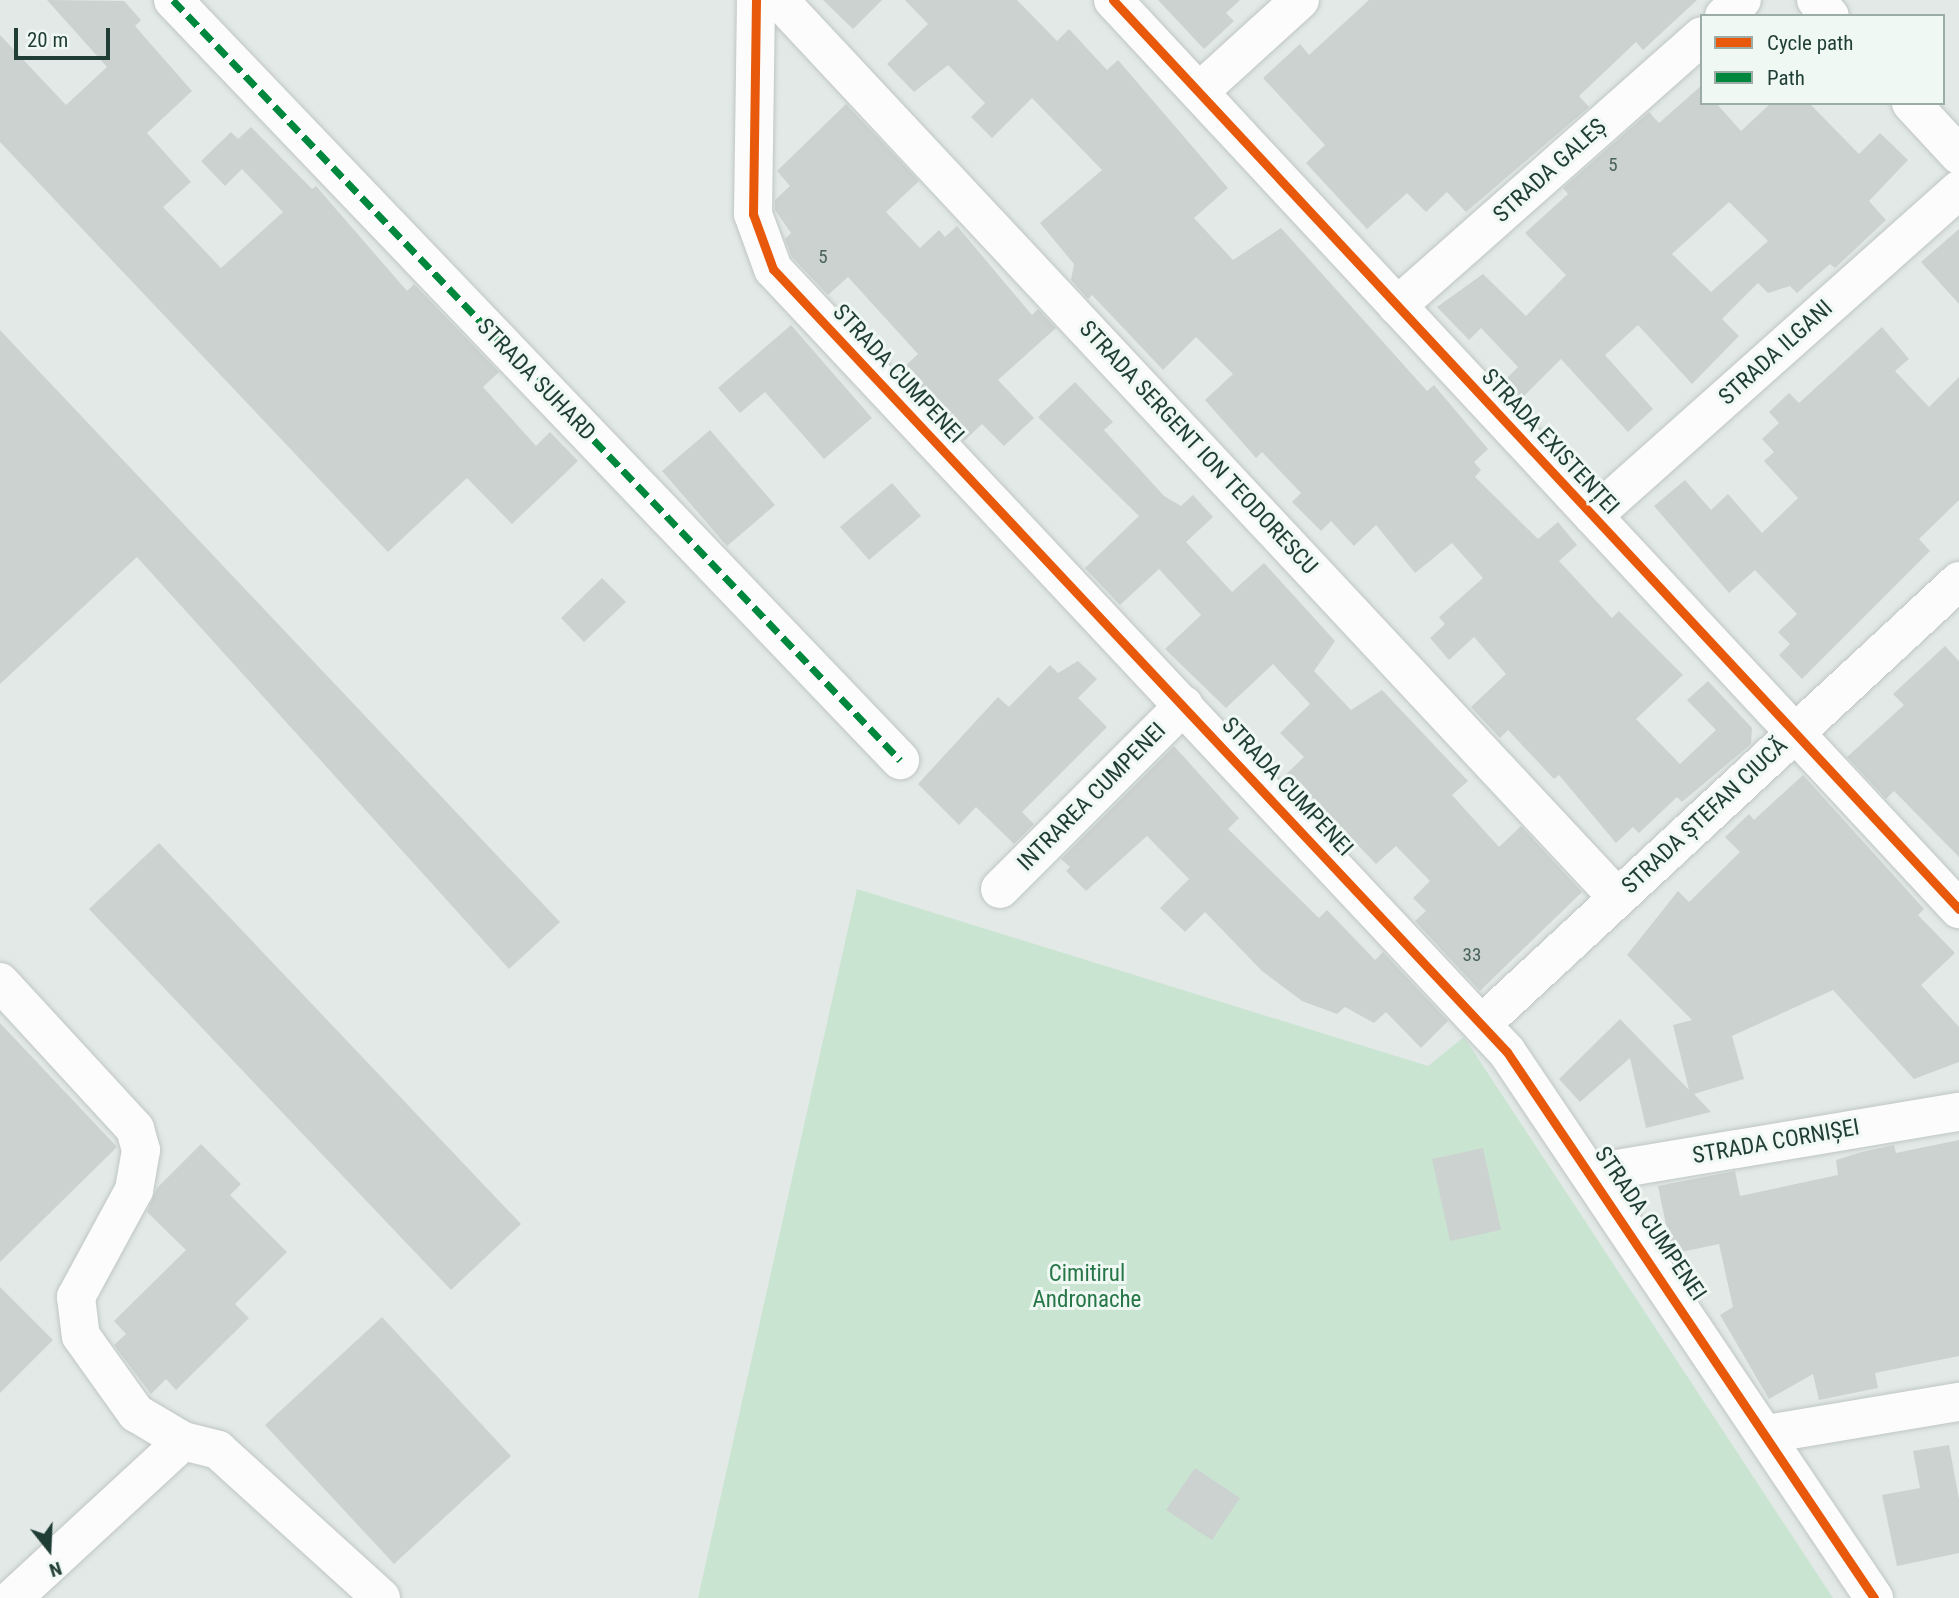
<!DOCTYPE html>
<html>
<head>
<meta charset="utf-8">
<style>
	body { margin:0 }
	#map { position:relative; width:1959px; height:1598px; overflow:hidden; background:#e2e9e6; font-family:"Roboto Condensed",sans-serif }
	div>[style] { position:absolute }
	.green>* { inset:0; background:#cae4d2 }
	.building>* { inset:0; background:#ccd2d0 }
	.roads { filter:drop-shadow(0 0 2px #bfc6c3) drop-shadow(0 0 2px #bfc6c3) }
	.minor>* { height:38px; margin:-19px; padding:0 19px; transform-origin:19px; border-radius:19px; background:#fbfcfb }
	.quiet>* { height:7px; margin-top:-3.5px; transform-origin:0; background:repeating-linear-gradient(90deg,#00873e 0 14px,transparent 0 21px) }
	.cycleway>* { height:9px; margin:-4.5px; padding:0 4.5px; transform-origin:4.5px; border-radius:4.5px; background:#e8590c }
	span { translate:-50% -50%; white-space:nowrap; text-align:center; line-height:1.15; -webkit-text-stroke:6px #f0f8f4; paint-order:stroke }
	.number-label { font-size:19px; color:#4a625c }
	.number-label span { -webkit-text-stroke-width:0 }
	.street-label { font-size:23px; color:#1f3d35 }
	.park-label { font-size:23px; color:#267647 }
	.legend { position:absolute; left:1700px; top:14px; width:245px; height:91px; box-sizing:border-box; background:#f0f8f4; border:2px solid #9cada8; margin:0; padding:9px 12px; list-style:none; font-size:21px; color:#1f3d35 }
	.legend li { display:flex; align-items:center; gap:14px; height:35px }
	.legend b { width:35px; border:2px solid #9cada8 }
	.north { position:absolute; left:14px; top:1514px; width:70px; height:70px; -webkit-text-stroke:5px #f0f8f4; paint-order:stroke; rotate:162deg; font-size:19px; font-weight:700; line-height:28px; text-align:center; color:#1f3d35 }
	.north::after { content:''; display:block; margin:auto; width:24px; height:32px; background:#1f3d35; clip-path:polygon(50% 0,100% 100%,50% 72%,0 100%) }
	.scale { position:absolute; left:14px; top:28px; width:96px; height:32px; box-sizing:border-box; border:4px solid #1f3d35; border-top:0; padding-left:9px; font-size:21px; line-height:24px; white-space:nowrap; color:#1f3d35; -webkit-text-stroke:5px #f0f8f4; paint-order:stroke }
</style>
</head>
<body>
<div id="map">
	<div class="green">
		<div style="clip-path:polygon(857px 889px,1428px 1066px,1464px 1037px,1833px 1598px,698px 1598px)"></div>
	</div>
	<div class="building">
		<div style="clip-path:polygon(47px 0,124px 1px,141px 20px,135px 26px,192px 91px,147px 133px,191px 182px,163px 207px,221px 268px,283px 212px,242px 169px,225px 186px,201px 161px,231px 132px,238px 139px,251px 127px,312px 189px,316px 186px,407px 291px,414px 284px,499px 372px,483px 387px,536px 446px,550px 432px,578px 461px,512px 524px,467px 478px,388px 552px,0 142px,0 35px,66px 105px,107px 67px)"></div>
		<div style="clip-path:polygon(823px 0,882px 0,853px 29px)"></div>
		<div style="clip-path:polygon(905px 0,1017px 0,1057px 41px,1069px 29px,1107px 70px,1118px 60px,1228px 188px,1194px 218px,1233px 260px,1281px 228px,1427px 391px,1434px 385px,1488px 449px,1474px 462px,1481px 470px,1475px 477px,1538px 539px,1558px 522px,1577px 545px,1559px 561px,1612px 618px,1619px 611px,1683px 675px,1636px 719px,1680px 764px,1716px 730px,1687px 700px,1708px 681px,1752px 728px,1751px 744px,1682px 802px,1677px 797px,1639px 833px,1633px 827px,1616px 843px,1559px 775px,1554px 779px,1508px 730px,1500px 738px,1471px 707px,1506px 674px,1474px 637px,1449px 660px,1430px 638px,1445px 624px,1439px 617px,1483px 578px,1452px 543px,1415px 573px,1376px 525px,1354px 546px,1331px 521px,1321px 531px,1292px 502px,1301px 493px,1262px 452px,1256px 458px,1205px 400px,1233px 374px,1196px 337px,1163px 370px,1092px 295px,1088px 299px,1071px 280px,1074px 264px,1040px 223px,1102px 170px,1032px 98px,992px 138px,971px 117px,985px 103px,948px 65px,914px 92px,887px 64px,928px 24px)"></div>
		<div style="clip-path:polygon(1158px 0,1240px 0,1226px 13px,1234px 21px,1204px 49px)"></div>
		<div style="clip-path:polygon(1369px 0,1697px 0,1643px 50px,1636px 42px,1579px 96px,1589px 107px,1466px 212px,1447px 192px,1426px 212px,1407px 193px,1367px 229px,1306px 163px,1325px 145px,1263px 78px,1300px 44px,1309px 55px)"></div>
		<div style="clip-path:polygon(evenodd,1702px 85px,1702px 103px,1716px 103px,1741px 131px,1771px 103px,1809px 103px,1859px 154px,1880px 133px,1908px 160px,1869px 201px,1886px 220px,1835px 268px,1830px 264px,1797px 293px,1790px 286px,1768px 293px,1758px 283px,1722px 319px,1739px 336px,1692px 384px,1638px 325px,1605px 355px,1653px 409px,1628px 432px,1561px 359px,1520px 400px,1503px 382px,1518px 367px,1481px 328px,1469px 340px,1437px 307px,1483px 274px,1526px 316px,1566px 275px,1525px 233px,1568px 194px,1563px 188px,1649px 112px,1659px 123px,1702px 85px,1729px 202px,1768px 241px,1711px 292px,1672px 254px,1729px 202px)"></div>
		<div style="clip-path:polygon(846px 104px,919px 181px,886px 212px,920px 248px,939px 230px,945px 237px,957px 226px,1032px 315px,1038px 309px,1056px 328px,998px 380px,1034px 418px,1004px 446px,982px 424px,964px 441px,899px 372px,918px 354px,848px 277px,828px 295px,792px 257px,785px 239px,791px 233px,775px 210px,775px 200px,790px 186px,777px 171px)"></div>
		<div style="clip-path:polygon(1959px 229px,1959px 304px,1921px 262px)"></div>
		<div style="clip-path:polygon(791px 325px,872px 418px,824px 459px,765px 392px,740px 413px,718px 388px)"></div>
		<div style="clip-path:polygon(1882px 327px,1909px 359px,1895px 371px,1929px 407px,1959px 377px,1959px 500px,1919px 539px,1930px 551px,1802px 679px,1779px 655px,1790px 644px,1778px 632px,1797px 614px,1755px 570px,1729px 593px,1654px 506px,1685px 480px,1711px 510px,1728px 494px,1762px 533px,1798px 498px,1764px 461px,1774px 452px,1762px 439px,1779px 423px,1769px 412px,1789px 393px,1799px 403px)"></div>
		<div style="clip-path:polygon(0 330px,560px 922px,509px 969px,137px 557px,0 684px)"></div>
		<div style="clip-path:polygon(1075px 382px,1113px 422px,1104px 430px,1164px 496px,1181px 506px,1193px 495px,1213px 517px,1186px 542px,1232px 592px,1264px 563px,1335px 641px,1314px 671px,1351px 710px,1382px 690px,1468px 781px,1452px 795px,1499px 847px,1521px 826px,1582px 892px,1480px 991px,1415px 921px,1426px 911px,1413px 898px,1430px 881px,1396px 846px,1376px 864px,1305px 790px,1298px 797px,1281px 779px,1304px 757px,1280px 733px,1310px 704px,1273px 664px,1226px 708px,1165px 649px,1201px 615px,1159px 569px,1120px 605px,1085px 568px,1139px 516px,1038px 417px)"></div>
		<div style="clip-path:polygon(710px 430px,775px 505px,727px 546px,662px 471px)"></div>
		<div style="clip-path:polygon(892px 483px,921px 516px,869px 560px,840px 527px)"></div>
		<div style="clip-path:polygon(602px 578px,626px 602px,584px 642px,561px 618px)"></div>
		<div style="clip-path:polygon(1945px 646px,1959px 661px,1959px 857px,1894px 791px,1886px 799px,1847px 757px,1904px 705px,1893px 694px)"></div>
		<div style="clip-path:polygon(1078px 661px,1097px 679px,1078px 698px,1107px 727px,1022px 812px,1034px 824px,1014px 844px,976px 807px,959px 825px,918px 784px,998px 697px,1009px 707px,1050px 665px,1058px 673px)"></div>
		<div style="clip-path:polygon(1174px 746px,1239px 818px,1228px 829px,1319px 918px,1327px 910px,1375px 960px,1383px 952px,1448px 1021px,1421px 1048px,1386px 1012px,1374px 1023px,1345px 1007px,1337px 1014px,1302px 1001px,1262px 971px,1205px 912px,1185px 932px,1160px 908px,1189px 879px,1147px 836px,1086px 891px,1066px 871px,1070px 867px,1061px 859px)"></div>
		<div style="clip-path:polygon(1803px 775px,1924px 909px,1918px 915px,1955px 953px,1921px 985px,1959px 1027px,1959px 1062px,1914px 1079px,1833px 990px,1732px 1036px,1744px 1079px,1694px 1094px,1711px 1112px,1646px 1128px,1630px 1058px,1580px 1102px,1559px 1079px,1620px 1019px,1689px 1090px,1673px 1025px,1692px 1020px,1627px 955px,1678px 891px,1689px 902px,1740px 852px,1725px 837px,1749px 814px,1754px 820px)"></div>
		<div style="clip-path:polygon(159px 843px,521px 1224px,451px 1290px,89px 909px)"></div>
		<div style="clip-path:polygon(0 1023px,117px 1147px,0 1262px)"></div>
		<div style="clip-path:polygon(1959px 1140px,1959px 1356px,1875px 1373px,1878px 1388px,1819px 1400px,1813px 1374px,1769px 1399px,1720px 1315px,1733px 1307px,1719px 1244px,1672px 1254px,1658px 1186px,1735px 1171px,1740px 1196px,1838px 1175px,1836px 1160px,1862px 1152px,1894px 1145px,1896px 1153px)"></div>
		<div style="clip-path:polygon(201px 1144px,241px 1184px,230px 1195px,287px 1252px,235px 1304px,249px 1318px,176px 1390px,166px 1379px,151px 1394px,114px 1345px,126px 1334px,114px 1321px,186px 1250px,147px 1212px,157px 1188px)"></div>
		<div style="clip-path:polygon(1483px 1148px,1501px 1230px,1450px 1241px,1432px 1159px)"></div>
		<div style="clip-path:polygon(0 1287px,53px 1340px,0 1393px)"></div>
		<div style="clip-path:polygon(382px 1317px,511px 1456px,394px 1564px,265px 1425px)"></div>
		<div style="clip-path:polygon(1949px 1445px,1959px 1499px,1959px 1553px,1897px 1566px,1882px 1495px,1920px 1488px,1913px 1451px)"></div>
		<div style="clip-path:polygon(1195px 1468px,1240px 1498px,1212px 1540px,1166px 1510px)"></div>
	</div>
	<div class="roads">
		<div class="minor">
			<div style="left:173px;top:0;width:1052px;rotate:46.27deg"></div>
			<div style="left:756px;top:0;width:214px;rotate:90.8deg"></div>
			<div style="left:753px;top:214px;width:59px;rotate:70deg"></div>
			<div style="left:773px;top:269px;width:1073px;rotate:46.85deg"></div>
			<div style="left:1507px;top:1052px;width:658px;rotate:56.09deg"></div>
			<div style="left:779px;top:0;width:1228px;rotate:46.95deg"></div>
			<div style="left:1113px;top:0;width:1242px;rotate:47.06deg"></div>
			<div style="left:1816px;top:0;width:21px;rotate:49deg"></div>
			<div style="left:1724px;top:16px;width:24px;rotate:-42deg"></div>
			<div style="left:1200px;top:91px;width:135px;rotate:-42.3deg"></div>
			<div style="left:1911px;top:103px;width:71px;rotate:47.3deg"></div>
			<div style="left:1397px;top:306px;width:407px;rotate:-41.5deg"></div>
			<div style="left:1593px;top:516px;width:490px;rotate:-41.7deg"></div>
			<div style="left:1000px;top:889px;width:260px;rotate:-45deg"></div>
			<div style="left:0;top:982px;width:200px;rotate:47.4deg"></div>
			<div style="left:135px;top:1129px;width:22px;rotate:74deg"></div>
			<div style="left:141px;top:1150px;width:41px;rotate:99.9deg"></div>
			<div style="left:134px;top:1190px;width:122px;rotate:118.5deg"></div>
			<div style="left:76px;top:1297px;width:39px;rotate:83deg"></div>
			<div style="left:81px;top:1336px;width:95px;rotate:54.5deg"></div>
			<div style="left:136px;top:1413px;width:55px;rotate:30.8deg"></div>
			<div style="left:183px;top:1441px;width:36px;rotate:14deg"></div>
			<div style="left:218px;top:1450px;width:220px;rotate:42.2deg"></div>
			<div style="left:1482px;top:1024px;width:651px;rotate:-42.88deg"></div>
			<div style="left:1593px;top:1173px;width:371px;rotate:-9.5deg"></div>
			<div style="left:1767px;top:1434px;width:195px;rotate:-9.5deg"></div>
			<div style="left:13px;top:1598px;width:231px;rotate:-42.7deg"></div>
		</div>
	</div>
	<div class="quiet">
		<div style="left:173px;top:0;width:1052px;rotate:46.27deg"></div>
	</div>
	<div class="cycleway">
		<div style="left:756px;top:0;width:214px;rotate:90.8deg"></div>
		<div style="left:753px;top:214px;width:59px;rotate:70deg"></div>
		<div style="left:773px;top:269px;width:1073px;rotate:46.85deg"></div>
		<div style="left:1507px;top:1052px;width:658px;rotate:56.09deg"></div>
		<div style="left:1113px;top:0;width:1242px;rotate:47.06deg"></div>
	</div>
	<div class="number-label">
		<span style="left:1613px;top:165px">5</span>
		<span style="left:823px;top:257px">5</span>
		<span style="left:1472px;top:955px">33</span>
	</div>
	<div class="street-label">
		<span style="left:1550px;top:171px;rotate:-42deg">STRADA GALEȘ</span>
		<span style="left:1776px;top:353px;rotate:-42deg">STRADA ILGANI</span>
		<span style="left:898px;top:374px;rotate:47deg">STRADA CUMPENEI</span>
		<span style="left:536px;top:380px;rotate:46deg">STRADA SUHARD</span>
		<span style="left:1550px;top:442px;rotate:47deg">STRADA EXISTENȚEI</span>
		<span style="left:1198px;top:448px;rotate:47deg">STRADA SERGENT ION TEODORESCU</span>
		<span style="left:1287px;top:787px;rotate:47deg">STRADA CUMPENEI</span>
		<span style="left:1092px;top:797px;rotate:-45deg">INTRAREA CUMPENEI</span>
		<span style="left:1705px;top:816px;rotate:-43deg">STRADA ȘTEFAN CIUCĂ</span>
		<span style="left:1776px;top:1142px;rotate:-10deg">STRADA CORNIȘEI</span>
		<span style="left:1650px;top:1224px;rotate:56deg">STRADA CUMPENEI</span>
	</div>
	<div class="park-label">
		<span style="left:1087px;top:1287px">Cimitirul<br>Andronache</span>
	</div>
	<ul class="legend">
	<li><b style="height:9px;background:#e8590c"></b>Cycle path</li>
	<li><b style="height:9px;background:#00873e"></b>Path</li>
	</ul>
	<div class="north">N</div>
	<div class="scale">20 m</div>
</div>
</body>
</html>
